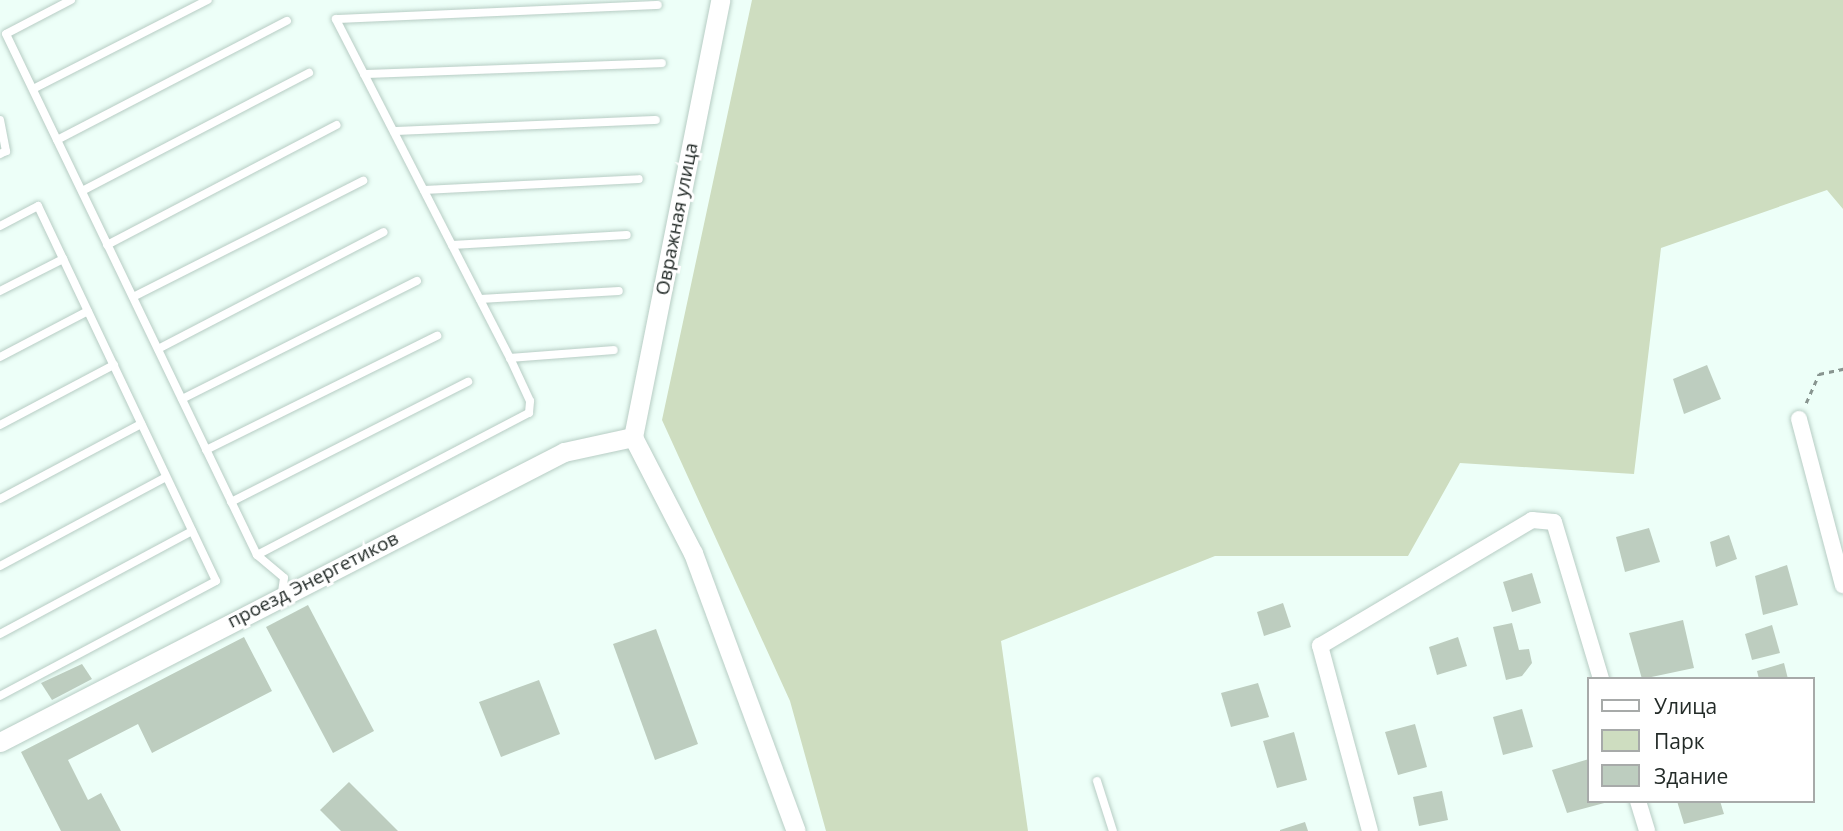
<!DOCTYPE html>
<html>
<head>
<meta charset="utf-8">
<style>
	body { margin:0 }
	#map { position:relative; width:1843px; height:831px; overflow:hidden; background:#edfff8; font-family:"Open Sans",sans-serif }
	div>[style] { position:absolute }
	.green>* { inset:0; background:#ceddc0 }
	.building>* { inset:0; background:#bdcdbf }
	.path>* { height:2.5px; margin-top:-1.25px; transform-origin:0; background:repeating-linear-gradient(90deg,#889590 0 5px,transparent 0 10px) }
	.roads { filter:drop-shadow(0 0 2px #b7cdc4) drop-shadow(0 0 2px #b7cdc4) }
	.service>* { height:8px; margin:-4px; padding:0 4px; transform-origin:4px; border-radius:4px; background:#fff }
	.minor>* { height:16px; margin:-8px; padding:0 8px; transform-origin:8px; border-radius:8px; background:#fff }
	.tertiary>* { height:19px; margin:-9.5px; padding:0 9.5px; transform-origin:9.5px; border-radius:9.5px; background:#fff }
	span { translate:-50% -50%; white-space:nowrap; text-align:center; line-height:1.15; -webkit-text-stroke:6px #fff; paint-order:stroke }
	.street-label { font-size:19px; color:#232b28 }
	.legend { position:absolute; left:1587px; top:677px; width:228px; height:126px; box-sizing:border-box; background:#fff; border:2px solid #a7aaa9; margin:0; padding:9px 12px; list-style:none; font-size:21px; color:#232b28 }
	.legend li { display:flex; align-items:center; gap:14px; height:35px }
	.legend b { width:35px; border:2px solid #a7aaa9 }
</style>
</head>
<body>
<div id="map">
	<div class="green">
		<div style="clip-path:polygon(752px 0,1843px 0,1843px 209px,1827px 190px,1661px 248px,1634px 474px,1460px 463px,1408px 556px,1215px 556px,1001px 641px,1028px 831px,826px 831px,790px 701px,662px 420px)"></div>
	</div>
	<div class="building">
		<div style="clip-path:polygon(1707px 365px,1721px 399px,1684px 414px,1673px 379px)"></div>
		<div style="clip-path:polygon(1649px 528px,1660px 562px,1625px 572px,1616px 537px)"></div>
		<div style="clip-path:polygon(1729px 535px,1737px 559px,1716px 567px,1710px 542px)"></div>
		<div style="clip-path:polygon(1787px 565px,1798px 605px,1763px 615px,1755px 576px)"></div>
		<div style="clip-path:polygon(1532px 573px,1541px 603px,1512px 612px,1503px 582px)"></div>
		<div style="clip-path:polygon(1283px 603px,1291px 627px,1264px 636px,1257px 612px)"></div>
		<div style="clip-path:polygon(308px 605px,374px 731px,333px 753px,266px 627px)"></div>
		<div style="clip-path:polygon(1683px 620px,1694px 668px,1642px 679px,1629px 633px)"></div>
		<div style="clip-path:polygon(1512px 623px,1519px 650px,1529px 649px,1532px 663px,1522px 676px,1506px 680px,1493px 627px)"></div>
		<div style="clip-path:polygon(1772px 625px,1780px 653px,1752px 660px,1745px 634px)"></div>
		<div style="clip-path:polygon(656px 629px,698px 744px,655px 760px,613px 644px)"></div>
		<div style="clip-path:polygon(244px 637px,272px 691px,152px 753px,138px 724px,68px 760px,88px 800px,101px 793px,121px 831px,61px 831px,21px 752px)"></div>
		<div style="clip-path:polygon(1458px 637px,1467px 666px,1437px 675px,1429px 647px)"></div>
		<div style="clip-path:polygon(1784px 663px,1788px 679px,1759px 679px,1757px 671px)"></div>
		<div style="clip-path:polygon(82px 664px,92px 679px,52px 700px,41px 683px)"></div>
		<div style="clip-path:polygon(539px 680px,560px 734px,501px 757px,479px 702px)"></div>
		<div style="clip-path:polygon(1258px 683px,1269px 717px,1231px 727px,1221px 693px)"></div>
		<div style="clip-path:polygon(1522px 709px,1533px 747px,1503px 755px,1493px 717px)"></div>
		<div style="clip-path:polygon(1415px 724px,1427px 767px,1398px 775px,1385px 732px)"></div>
		<div style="clip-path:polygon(1294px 732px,1307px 780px,1277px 788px,1263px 741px)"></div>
		<div style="clip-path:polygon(1589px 759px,1589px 801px,1608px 802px,1567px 813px,1552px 770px)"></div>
		<div style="clip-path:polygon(349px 782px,398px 831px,341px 831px,320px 810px)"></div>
		<div style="clip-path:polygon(1442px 791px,1448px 820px,1419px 826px,1413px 797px)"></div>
		<div style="clip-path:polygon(1677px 801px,1720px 801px,1724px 814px,1684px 824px)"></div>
		<div style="clip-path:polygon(1305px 822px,1308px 831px,1280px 831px,1280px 830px)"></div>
	</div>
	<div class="path">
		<div style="left:1806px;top:403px;width:32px;rotate:-66deg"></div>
		<div style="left:1819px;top:374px;width:25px;rotate:-12deg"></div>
	</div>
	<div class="roads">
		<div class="service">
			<div style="left:71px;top:0;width:73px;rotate:152.4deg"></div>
			<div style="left:6px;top:34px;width:578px;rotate:64.28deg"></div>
			<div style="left:257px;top:555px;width:35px;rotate:40deg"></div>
			<div style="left:284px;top:578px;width:15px;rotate:98deg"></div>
			<div style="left:364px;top:74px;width:298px;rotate:-2.1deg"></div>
			<div style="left:33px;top:89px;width:196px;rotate:-27deg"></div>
			<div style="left:0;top:120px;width:32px;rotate:79deg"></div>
			<div style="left:6px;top:151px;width:7px;rotate:153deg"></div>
			<div style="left:394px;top:131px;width:262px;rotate:-2.4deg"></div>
			<div style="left:57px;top:140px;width:259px;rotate:-27.4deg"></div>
			<div style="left:424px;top:190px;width:215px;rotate:-2.9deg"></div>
			<div style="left:82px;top:191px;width:256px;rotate:-27.5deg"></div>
			<div style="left:0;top:226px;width:43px;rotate:-27.8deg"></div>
			<div style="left:38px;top:206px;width:415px;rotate:64.6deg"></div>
			<div style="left:216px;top:581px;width:245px;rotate:152deg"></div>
			<div style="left:107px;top:245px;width:259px;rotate:-27.6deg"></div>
			<div style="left:452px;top:245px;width:175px;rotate:-3.3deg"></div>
			<div style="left:0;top:291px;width:71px;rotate:-26.9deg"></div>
			<div style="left:133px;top:297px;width:258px;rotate:-26.8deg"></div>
			<div style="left:480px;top:299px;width:139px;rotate:-3.3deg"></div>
			<div style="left:158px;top:349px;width:254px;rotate:-27.4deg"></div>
			<div style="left:0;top:357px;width:99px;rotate:-27.6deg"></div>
			<div style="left:510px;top:358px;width:104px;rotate:-4.4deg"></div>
			<div style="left:182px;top:399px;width:263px;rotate:-26.7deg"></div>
			<div style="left:0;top:425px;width:129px;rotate:-27.8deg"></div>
			<div style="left:206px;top:450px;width:258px;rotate:-26.3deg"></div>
			<div style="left:0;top:499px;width:160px;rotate:-28deg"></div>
			<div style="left:231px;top:502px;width:266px;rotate:-26.9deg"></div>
			<div style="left:257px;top:555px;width:307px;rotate:-27.6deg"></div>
			<div style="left:529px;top:413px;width:12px;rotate:-85deg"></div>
			<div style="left:530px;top:401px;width:47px;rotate:-114.9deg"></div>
			<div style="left:510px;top:358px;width:381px;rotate:-117.2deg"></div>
			<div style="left:336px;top:19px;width:322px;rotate:-2.5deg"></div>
			<div style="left:0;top:566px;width:188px;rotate:-28.2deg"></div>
			<div style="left:0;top:634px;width:218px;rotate:-28.2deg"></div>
			<div style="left:1097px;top:781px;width:52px;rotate:72.3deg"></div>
		</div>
		<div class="minor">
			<div style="left:1799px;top:419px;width:172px;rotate:75.2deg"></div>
			<div style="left:1638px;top:801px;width:31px;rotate:73deg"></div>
			<div style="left:1370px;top:831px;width:192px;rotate:-105.1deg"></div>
			<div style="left:1320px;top:646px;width:247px;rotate:-30.7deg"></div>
			<div style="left:1532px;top:520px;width:22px;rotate:5deg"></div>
			<div style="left:1554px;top:522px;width:164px;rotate:73.3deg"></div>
		</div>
		<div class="tertiary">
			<div style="left:633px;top:437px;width:446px;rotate:-78.7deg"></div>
			<div style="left:633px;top:437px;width:131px;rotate:62.7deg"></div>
			<div style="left:693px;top:553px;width:296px;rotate:69.7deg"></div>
			<div style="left:0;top:742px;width:634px;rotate:-27.21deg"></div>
			<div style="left:564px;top:452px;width:71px;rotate:-12.3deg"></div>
		</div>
	</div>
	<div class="street-label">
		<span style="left:677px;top:219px;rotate:-79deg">Овражная улица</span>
		<span style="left:313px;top:580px;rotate:-27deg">проезд Энергетиков</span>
	</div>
	<ul class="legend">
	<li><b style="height:9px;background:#fff"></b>Улица</li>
	<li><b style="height:19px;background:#ceddc0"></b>Парк</li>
	<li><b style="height:19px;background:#bdcdbf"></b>Здание</li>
	</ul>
</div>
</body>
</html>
